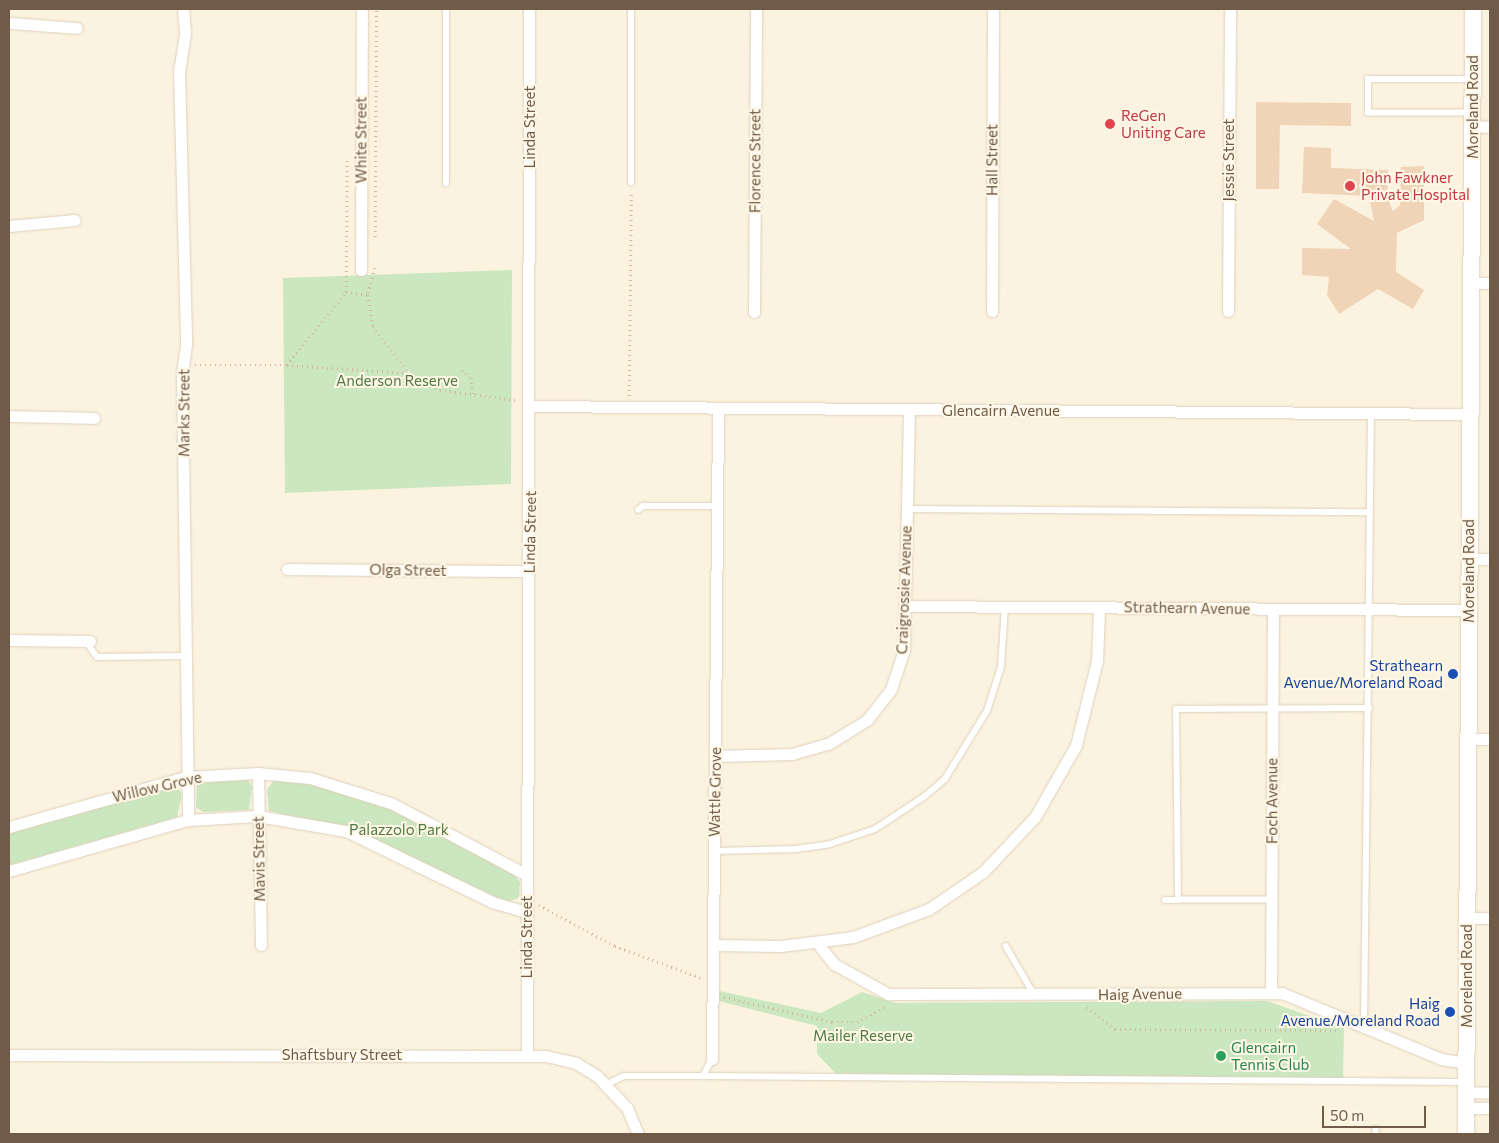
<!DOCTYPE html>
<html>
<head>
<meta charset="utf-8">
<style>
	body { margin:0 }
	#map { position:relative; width:1499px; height:1143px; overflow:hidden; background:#fbf3df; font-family:Commissioner,sans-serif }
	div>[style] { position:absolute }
	.green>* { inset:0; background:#cbe7bf }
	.building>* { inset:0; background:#f0d4b8 }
	.path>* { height:2.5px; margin-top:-1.25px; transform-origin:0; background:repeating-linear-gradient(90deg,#d4b79c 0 1px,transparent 0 5px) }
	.roads { filter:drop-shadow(0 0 1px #ded0bc) drop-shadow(0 0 1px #ded0bc) }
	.service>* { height:5.5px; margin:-2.75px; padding:0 2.75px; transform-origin:2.75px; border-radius:2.75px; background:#fff }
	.minor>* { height:11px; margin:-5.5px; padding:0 5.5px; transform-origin:5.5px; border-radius:5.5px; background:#fff }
	.secondary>* { height:16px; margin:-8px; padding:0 8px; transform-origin:8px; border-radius:8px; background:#fff }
	.dots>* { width:14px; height:14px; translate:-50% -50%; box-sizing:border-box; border:2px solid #fff7e5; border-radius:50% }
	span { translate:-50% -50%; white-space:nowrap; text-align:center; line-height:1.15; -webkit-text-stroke:4px #fff7e5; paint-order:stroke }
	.street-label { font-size:15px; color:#705b48 }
	.health-label { font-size:15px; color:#be3a42 }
	.left { translate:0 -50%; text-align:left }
	.park-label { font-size:15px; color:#4f7b43 }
	.transit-label { font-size:15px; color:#164399 }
	.right { translate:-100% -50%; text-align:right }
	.leisure-label { font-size:15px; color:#27864d }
	.frame { position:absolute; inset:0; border:10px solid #705b48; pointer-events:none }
	.scale { position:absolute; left:1322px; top:1106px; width:104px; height:22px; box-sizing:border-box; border:2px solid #705b48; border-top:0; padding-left:6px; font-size:15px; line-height:18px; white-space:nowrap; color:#705b48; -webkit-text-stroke:4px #fff7e5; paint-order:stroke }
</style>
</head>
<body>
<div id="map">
	<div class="green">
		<div style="clip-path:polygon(512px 270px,511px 484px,285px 493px,283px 278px)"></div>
		<div style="clip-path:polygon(247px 779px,252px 786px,249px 810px,203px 812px,196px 807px,197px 781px)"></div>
		<div style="clip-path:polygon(274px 780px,309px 783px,405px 814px,513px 874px,520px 882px,519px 898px,506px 902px,355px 830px,269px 811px,267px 790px)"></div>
		<div style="clip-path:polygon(175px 784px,182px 794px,177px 817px,9px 866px,9px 833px)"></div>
		<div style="clip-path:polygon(715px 990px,821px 1013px,862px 992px,896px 1003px,1267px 1001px,1344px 1028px,1343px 1080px,838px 1076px,817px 1054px,817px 1026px,715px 1000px)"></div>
	</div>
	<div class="building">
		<div style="clip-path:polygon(1256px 102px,1351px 103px,1351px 126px,1280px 125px,1279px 189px,1256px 189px)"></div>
		<div style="clip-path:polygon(1304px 147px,1331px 148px,1331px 168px,1388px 170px,1387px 197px,1393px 211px,1400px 205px,1401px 167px,1424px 166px,1424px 220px,1397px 233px,1396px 272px,1424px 290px,1413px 309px,1378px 289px,1339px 314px,1327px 295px,1329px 277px,1302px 275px,1302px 248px,1351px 249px,1317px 224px,1334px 199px,1374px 221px,1369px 196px,1302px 193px)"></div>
	</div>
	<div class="path">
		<div style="left:375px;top:237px;width:228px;rotate:-89.7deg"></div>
		<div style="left:375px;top:268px;width:28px;rotate:105deg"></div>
		<div style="left:368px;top:295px;width:31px;rotate:81deg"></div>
		<div style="left:373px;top:326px;width:59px;rotate:52.5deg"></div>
		<div style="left:409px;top:373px;width:35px;rotate:29deg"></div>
		<div style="left:440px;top:390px;width:76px;rotate:7.6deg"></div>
		<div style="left:346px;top:292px;width:131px;rotate:-89.6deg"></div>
		<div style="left:195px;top:365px;width:92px"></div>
		<div style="left:287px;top:365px;width:122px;rotate:3.8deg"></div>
		<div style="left:287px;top:365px;width:94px;rotate:-51.1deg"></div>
		<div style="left:346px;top:292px;width:22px;rotate:8deg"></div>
		<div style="left:462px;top:370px;width:12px;rotate:42deg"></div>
		<div style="left:471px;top:378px;width:17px;rotate:83deg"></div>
		<div style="left:629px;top:396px;width:204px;rotate:-89.4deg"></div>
		<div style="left:539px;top:905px;width:86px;rotate:28.3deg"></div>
		<div style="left:615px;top:946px;width:93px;rotate:20.2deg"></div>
		<div style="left:724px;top:997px;width:111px;rotate:13deg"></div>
		<div style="left:832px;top:1022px;width:25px"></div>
		<div style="left:857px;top:1022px;width:33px;rotate:-29deg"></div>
		<div style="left:1087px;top:1007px;width:36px;rotate:38deg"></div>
		<div style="left:1115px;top:1029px;width:221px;rotate:0.3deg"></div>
	</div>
	<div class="roads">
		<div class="service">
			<div style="left:1470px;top:113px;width:102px;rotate:180deg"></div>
			<div style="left:1368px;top:113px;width:34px;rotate:-90deg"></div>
			<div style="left:1368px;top:79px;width:104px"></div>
			<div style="left:631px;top:183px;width:174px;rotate:-90deg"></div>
			<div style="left:446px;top:184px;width:175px;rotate:-90deg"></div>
			<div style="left:907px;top:509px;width:463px;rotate:0.4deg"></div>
			<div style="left:638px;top:510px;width:6px;rotate:-39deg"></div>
			<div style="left:643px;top:506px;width:74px"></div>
			<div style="left:86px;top:641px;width:19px;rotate:55deg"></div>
			<div style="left:97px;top:657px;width:88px;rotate:-0.7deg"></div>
			<div style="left:714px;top:851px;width:82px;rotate:-1.4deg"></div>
			<div style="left:796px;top:849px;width:34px;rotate:-8deg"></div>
			<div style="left:830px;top:844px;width:47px;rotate:-18.4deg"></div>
			<div style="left:875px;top:829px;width:60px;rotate:-33.4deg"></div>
			<div style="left:925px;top:796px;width:26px;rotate:-40deg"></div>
			<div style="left:945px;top:779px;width:80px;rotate:-58.3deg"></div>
			<div style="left:987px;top:711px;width:46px;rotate:-72.3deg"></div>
			<div style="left:1001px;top:667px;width:60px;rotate:-86.2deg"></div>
			<div style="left:1165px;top:900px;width:13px"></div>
			<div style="left:1271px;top:900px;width:93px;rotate:180deg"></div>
			<div style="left:1178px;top:900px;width:191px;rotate:-90.6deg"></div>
			<div style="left:1176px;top:709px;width:193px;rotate:-0.3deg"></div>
			<div style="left:1006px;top:946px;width:56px;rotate:59.7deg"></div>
			<div style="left:1364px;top:1027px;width:614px;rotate:-89.35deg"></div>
			<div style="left:703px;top:1076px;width:761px;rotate:0.45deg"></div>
			<div style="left:607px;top:1084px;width:19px;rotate:-25deg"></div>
			<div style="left:624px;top:1076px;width:79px"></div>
			<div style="left:703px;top:1076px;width:19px;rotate:-62deg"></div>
			<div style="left:1376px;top:1129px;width:5px;rotate:90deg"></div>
		</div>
		<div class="minor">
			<div style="left:183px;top:9px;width:25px;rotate:85deg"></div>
			<div style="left:185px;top:34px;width:36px;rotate:99deg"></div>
			<div style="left:179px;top:70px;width:275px;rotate:88.5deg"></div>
			<div style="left:186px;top:345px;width:30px;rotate:98deg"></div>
			<div style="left:182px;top:375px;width:445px;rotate:89.2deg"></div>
			<div style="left:9px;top:23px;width:68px;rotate:4.2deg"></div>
			<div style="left:1473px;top:126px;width:17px;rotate:3deg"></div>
			<div style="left:9px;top:226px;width:66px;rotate:-5.2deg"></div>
			<div style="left:361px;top:270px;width:261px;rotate:-89.8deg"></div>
			<div style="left:1471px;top:283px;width:19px"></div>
			<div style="left:992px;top:311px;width:302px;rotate:-89.8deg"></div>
			<div style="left:1228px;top:311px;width:302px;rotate:-89.6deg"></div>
			<div style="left:754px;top:312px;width:303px;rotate:-89.6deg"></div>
			<div style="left:531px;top:406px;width:939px;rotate:0.49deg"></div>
			<div style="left:9px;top:416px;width:85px;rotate:1.3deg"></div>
			<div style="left:1470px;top:559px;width:20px"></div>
			<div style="left:287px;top:569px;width:242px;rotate:0.5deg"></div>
			<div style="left:906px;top:606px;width:563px;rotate:0.41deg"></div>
			<div style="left:9px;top:640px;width:81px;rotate:0.7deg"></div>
			<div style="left:1468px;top:739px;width:22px"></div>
			<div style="left:715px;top:756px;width:77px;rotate:-1.5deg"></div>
			<div style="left:792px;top:754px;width:37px;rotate:-16deg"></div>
			<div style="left:828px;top:744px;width:46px;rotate:-31.6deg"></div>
			<div style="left:867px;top:720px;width:39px;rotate:-52deg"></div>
			<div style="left:891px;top:689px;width:41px;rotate:-71.6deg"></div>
			<div style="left:904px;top:650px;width:240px;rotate:-88.8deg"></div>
			<div style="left:258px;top:773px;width:172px;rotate:89deg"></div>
			<div style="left:9px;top:827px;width:184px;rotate:-15.8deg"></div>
			<div style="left:186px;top:777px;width:72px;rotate:-3.2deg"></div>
			<div style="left:258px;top:773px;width:52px;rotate:5.5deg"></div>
			<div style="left:310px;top:778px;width:85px;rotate:17.2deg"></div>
			<div style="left:391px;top:803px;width:154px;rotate:27.9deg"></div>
			<div style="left:9px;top:871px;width:186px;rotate:-15.9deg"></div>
			<div style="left:188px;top:820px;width:70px;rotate:-3.3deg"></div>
			<div style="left:258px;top:816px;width:89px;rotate:9.7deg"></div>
			<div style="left:346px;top:831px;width:162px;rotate:25.9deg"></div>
			<div style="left:492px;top:902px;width:36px;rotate:16deg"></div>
			<div style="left:1467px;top:918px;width:23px"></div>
			<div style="left:818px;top:944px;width:26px;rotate:51deg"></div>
			<div style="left:834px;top:964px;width:62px;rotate:29.1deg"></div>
			<div style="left:888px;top:994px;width:394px;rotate:-0.1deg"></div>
			<div style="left:1282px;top:993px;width:172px;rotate:22.5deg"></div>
			<div style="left:1441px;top:1059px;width:25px;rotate:9deg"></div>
			<div style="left:714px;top:945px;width:67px;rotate:0.9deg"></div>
			<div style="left:781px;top:946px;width:73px;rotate:-7.1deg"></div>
			<div style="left:853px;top:937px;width:81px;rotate:-20.2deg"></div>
			<div style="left:929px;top:909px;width:65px;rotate:-34.4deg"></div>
			<div style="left:983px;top:872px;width:76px;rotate:-46.6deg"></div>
			<div style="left:1035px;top:817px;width:83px;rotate:-60.3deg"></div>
			<div style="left:1076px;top:745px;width:87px;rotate:-76deg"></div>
			<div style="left:1097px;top:661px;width:53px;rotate:-87.8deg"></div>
			<div style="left:1271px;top:993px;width:384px;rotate:-89.7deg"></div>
			<div style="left:9px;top:1055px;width:537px;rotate:0.11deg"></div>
			<div style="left:546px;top:1056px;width:31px;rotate:13deg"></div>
			<div style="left:576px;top:1063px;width:25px;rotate:32deg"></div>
			<div style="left:597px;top:1076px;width:44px;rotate:46.8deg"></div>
			<div style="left:627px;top:1108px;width:28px;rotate:67deg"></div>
			<div style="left:527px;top:1055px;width:1046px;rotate:-89.89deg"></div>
			<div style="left:712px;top:1059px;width:651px;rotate:-89.47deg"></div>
			<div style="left:1466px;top:1092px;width:24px;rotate:2deg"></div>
			<div style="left:1466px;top:1108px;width:24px"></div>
		</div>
		<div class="secondary">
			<div style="left:1466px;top:1134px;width:1125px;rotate:-89.64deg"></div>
		</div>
	</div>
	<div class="dots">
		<div style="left:1110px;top:124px;background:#e0444e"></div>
		<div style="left:1350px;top:186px;background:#e0444e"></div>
		<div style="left:1453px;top:674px;background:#1a4fb4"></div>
		<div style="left:1450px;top:1012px;background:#1a4fb4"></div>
		<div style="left:1221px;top:1056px;background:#2e9e5b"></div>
	</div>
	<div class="street-label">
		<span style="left:1473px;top:107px;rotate:-90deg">Moreland Road</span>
		<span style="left:530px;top:127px;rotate:-90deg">Linda Street</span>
		<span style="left:361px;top:140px;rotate:-90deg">White Street</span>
		<span style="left:992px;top:160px;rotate:-90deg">Hall Street</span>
		<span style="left:1229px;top:160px;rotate:-90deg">Jessie Street</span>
		<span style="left:755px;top:161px;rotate:-90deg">Florence Street</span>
		<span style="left:1001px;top:411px">Glencairn Avenue</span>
		<span style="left:184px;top:413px;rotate:-90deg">Marks Street</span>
		<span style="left:530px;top:532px;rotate:-89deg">Linda Street</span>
		<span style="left:408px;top:570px;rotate:1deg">Olga Street</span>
		<span style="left:1469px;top:571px;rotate:-90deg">Moreland Road</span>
		<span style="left:904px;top:590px;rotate:-88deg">Craigrossie Avenue</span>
		<span style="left:1187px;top:608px;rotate:1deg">Strathearn Avenue</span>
		<span style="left:157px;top:787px;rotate:-13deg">Willow Grove</span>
		<span style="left:715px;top:792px;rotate:-89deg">Wattle Grove</span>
		<span style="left:1272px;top:801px;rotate:-90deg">Foch Avenue</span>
		<span style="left:259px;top:859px;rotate:-91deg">Mavis Street</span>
		<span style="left:527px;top:937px;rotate:-90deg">Linda Street</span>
		<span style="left:1467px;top:976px;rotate:-90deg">Moreland Road</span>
		<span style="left:1140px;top:994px;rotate:-1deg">Haig Avenue</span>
		<span style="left:342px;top:1055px">Shaftsbury Street</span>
	</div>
	<div class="health-label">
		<span class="left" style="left:1121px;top:124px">ReGen<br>Uniting Care</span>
		<span class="left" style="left:1361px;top:186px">John Fawkner<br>Private Hospital</span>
	</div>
	<div class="park-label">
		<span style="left:397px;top:381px">Anderson Reserve</span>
		<span style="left:399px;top:830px">Palazzolo Park</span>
		<span style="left:863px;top:1036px">Mailer Reserve</span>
	</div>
	<div class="transit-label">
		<span class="right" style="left:1443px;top:674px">Strathearn<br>Avenue/Moreland Road</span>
		<span class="right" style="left:1440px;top:1012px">Haig<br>Avenue/Moreland Road</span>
	</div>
	<div class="leisure-label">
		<span class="left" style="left:1231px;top:1056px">Glencairn<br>Tennis Club</span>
	</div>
	<div class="frame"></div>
	<div class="scale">50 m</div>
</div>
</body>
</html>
